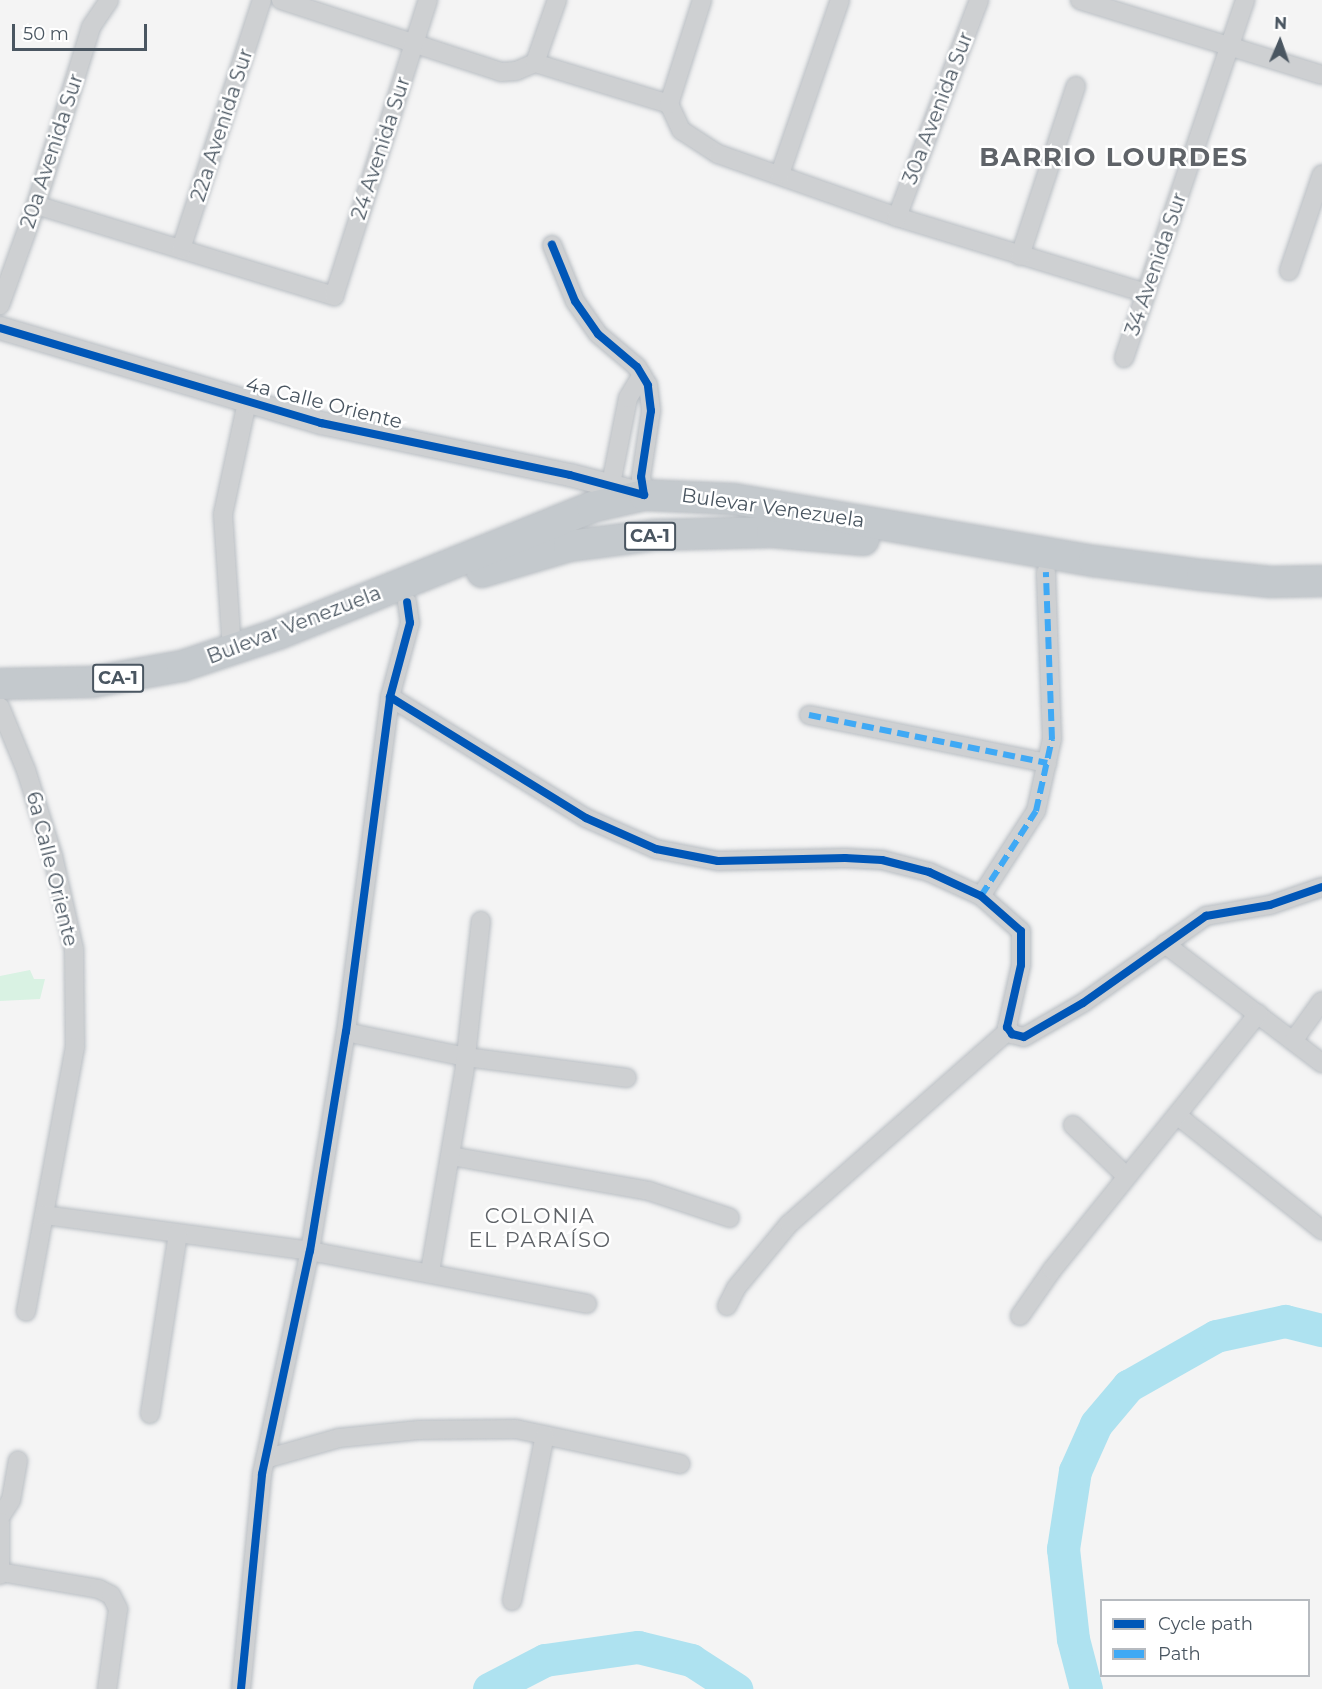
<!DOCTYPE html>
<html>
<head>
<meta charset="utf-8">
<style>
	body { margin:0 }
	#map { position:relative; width:1322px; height:1689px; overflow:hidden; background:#f4f4f4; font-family:Montserrat,sans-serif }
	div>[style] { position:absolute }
	.green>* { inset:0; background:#d9f2e3 }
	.river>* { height:33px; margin:-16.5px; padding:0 16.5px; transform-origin:16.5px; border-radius:16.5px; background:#aee2f0 }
	.roads { filter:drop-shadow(0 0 2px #b9bec3) drop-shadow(0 0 2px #b9bec3) }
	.minor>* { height:18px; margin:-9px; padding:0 9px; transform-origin:9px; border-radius:9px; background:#ced0d2 }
	.tertiary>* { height:22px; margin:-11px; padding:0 11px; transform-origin:11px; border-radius:11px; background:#ced0d2 }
	.trunk>* { height:30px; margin:-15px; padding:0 15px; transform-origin:15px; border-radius:15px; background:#c4c9cd }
	.quiet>* { height:6px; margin-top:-3px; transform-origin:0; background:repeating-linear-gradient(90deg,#3fa9f5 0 12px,transparent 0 18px) }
	.cycleway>* { height:8px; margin:-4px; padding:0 4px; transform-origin:4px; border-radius:4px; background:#0057b8 }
	span { translate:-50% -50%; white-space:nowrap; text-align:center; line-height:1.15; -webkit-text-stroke:5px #fff; paint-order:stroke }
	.shield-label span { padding:2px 4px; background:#fff; border:2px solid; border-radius:4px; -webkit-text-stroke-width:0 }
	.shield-label { font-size:18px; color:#4a5661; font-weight:700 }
	.street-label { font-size:20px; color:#4a5661 }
	.neighbourhood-label { font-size:21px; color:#5f6368; letter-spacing:1.5px }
	.district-label { font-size:26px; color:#5f6368; font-weight:700; letter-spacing:1.5px }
	.legend { position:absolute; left:1100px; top:1599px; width:210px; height:78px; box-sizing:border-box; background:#fff; border:2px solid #b7bbc0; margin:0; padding:8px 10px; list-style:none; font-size:18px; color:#4a5661 }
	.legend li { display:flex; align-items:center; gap:12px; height:30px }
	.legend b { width:30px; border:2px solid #b7bbc0 }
	.north { position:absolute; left:1250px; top:12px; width:60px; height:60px; -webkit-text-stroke:4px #fff; paint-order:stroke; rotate:2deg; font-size:16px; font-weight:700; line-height:24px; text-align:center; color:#4a5661 }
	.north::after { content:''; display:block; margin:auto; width:21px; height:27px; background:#4a5661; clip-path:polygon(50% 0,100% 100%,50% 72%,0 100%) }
	.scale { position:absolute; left:12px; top:24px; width:135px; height:27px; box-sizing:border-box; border:3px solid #4a5661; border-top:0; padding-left:8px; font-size:18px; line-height:21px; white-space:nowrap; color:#4a5661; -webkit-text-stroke:4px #fff; paint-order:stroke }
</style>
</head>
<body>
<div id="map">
	<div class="green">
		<div style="clip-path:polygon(30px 970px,34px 979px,45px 979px,40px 999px,0 1001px,0 976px)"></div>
	</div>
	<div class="river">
		<div style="left:489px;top:1689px;width:63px;rotate:-27.4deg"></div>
		<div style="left:545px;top:1660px;width:94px;rotate:-8deg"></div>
		<div style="left:638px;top:1647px;width:55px;rotate:13.8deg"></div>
		<div style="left:691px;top:1660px;width:54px;rotate:32.8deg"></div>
		<div style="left:1086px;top:1689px;width:52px;rotate:-104.6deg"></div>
		<div style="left:1073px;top:1639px;width:91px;rotate:-96.3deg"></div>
		<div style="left:1063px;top:1549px;width:79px;rotate:-81.3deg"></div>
		<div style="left:1075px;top:1471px;width:51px;rotate:-65.9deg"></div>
		<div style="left:1096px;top:1424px;width:50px;rotate:-49.9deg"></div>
		<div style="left:1128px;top:1386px;width:101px;rotate:-29.6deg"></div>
		<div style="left:1216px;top:1336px;width:71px;rotate:-12.3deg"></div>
		<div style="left:1285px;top:1321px;width:38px;rotate:14deg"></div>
	</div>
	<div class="roads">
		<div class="minor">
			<div style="left:281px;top:0;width:231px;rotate:18.1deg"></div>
			<div style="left:501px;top:72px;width:15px;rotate:-4deg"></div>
			<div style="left:516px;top:71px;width:21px;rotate:-23deg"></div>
			<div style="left:535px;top:63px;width:140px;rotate:17deg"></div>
			<div style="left:669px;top:104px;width:29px;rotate:65deg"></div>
			<div style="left:681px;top:130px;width:44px;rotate:33deg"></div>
			<div style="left:718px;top:154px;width:190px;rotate:19.4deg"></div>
			<div style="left:897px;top:217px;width:260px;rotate:17deg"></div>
			<div style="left:1080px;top:0;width:253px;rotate:17.2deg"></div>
			<div style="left:535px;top:63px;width:67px;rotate:-70.8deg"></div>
			<div style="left:669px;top:104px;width:109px;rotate:-72.4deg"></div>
			<div style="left:780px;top:174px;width:184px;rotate:-71deg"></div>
			<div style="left:36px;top:205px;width:312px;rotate:17deg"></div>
			<div style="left:334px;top:296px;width:311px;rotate:-72.4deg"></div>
			<div style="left:897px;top:217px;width:232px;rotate:-69.3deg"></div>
			<div style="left:552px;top:245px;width:61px;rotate:67.7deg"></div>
			<div style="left:575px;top:301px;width:40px;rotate:55.1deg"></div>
			<div style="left:598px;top:334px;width:51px;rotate:40.2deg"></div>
			<div style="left:637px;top:367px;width:21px;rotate:59deg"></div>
			<div style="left:648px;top:385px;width:26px;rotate:83deg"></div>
			<div style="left:651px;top:411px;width:67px;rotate:98.6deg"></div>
			<div style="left:641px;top:477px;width:18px;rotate:81deg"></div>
			<div style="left:181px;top:249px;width:262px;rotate:-72deg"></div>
			<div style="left:1020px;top:256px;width:179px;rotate:-71.8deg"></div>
			<div style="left:1289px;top:271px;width:102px;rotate:-71.2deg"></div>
			<div style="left:0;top:305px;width:106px;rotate:-70.2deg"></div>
			<div style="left:36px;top:205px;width:186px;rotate:-72.8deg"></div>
			<div style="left:91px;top:27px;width:32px;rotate:-56deg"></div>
			<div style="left:1124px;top:358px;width:378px;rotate:-71.3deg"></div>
			<div style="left:608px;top:499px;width:103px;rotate:-78.8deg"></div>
			<div style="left:628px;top:398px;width:27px;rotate:-59deg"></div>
			<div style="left:232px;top:650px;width:136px;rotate:-93.8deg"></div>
			<div style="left:223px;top:514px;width:115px;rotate:-77.9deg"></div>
			<div style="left:390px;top:697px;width:230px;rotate:31.7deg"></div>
			<div style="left:586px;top:818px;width:77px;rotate:23.9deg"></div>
			<div style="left:656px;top:849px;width:63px;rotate:11deg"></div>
			<div style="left:718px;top:861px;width:127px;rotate:-1.4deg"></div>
			<div style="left:845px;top:858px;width:37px;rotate:3deg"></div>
			<div style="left:882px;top:860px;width:49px;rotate:14.3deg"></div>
			<div style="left:929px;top:872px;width:57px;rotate:24.8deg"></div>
			<div style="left:981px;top:896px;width:53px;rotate:41.2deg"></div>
			<div style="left:1021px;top:931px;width:34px;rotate:90deg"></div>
			<div style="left:1021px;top:965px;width:64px;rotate:102.7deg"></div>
			<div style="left:1007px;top:1027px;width:9px;rotate:54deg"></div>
			<div style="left:1012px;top:1034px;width:12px;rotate:14deg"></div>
			<div style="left:1024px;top:1037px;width:68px;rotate:-30deg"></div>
			<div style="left:1083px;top:1003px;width:151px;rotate:-35.3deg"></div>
			<div style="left:1206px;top:916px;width:65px;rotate:-9.8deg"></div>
			<div style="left:1270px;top:905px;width:55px;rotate:-19.1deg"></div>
			<div style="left:0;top:707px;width:68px;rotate:67.6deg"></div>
			<div style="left:26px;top:770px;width:90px;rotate:72.6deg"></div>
			<div style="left:53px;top:856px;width:95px;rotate:77.3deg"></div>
			<div style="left:74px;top:949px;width:98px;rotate:89.4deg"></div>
			<div style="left:75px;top:1047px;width:269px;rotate:100.5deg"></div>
			<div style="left:809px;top:715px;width:243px;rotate:11.4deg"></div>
			<div style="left:981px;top:896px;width:101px;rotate:-57.1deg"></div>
			<div style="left:1036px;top:811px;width:74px;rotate:-77.5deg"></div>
			<div style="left:1052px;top:739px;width:167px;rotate:-92.1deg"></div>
			<div style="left:1165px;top:944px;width:197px;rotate:37.2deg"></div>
			<div style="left:346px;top:1032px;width:123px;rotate:11.8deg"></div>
			<div style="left:466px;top:1057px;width:162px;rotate:7.4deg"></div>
			<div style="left:1293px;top:1041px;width:49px;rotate:-54.1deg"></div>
			<div style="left:1178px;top:1116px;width:184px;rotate:38.4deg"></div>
			<div style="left:1073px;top:1125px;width:74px;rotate:43.9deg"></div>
			<div style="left:451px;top:1156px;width:201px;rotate:10deg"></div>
			<div style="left:649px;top:1191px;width:85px;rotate:18.4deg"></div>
			<div style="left:45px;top:1215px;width:267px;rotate:7.7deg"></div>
			<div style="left:310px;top:1251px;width:282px;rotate:10.8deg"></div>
			<div style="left:430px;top:1272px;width:201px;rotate:-80.3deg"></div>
			<div style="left:464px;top:1074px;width:154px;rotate:-83.7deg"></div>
			<div style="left:727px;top:1306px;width:20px;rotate:-63deg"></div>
			<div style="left:736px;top:1288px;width:83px;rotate:-50.4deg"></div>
			<div style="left:789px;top:1224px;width:293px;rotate:-41.4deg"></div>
			<div style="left:1020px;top:1316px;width:56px;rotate:-55.2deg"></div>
			<div style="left:1052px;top:1270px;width:329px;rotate:-51.2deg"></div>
			<div style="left:150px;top:1414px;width:182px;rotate:-81.2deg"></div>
			<div style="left:265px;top:1459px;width:77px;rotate:-15.8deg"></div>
			<div style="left:339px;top:1438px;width:80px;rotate:-5.7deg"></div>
			<div style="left:419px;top:1430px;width:97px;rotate:-0.6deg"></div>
			<div style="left:516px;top:1429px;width:168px;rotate:12deg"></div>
			<div style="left:0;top:1517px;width:20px;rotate:-57deg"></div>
			<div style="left:11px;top:1500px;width:40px;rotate:-80deg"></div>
			<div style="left:0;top:1522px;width:53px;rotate:90deg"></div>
			<div style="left:0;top:1572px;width:100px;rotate:9.7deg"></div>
			<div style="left:99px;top:1589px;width:13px;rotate:27deg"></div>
			<div style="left:111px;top:1595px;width:16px;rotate:63deg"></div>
			<div style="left:118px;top:1609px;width:81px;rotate:97.8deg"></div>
			<div style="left:512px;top:1601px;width:169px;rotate:-78.8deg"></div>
			<div style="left:241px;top:1689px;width:216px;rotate:-84.4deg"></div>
			<div style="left:262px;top:1474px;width:228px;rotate:-77.9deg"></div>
			<div style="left:310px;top:1251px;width:222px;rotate:-80.7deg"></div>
			<div style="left:346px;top:1032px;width:338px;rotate:-82.5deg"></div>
			<div style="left:390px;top:697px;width:77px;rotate:-74.9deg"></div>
			<div style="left:410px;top:623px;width:21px;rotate:-98deg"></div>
		</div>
		<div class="tertiary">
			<div style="left:0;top:328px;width:335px;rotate:16.5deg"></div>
			<div style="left:321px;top:423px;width:254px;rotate:11.8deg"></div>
			<div style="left:570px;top:475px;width:75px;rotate:14.6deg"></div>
		</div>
		<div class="trunk">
			<div style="left:482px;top:572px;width:91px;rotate:-16.6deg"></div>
			<div style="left:569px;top:546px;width:88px;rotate:-7.2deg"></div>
			<div style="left:656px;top:535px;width:116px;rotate:-1.5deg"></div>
			<div style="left:772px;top:532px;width:92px;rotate:5deg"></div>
			<div style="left:0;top:684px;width:92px;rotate:-1.2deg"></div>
			<div style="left:92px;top:682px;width:91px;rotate:-10.1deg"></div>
			<div style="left:182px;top:666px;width:101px;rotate:-18.4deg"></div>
			<div style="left:278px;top:634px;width:339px;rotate:-22deg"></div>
			<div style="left:592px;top:507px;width:53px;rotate:-13deg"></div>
			<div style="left:644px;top:495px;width:90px;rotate:2.5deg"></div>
			<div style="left:734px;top:499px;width:365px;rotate:9.8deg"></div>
			<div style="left:1094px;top:561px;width:109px;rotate:7.4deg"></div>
			<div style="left:1202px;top:575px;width:69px;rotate:5.8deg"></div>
			<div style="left:1271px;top:582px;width:51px;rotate:-1.1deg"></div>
		</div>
	</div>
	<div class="quiet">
		<div style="left:809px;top:715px;width:243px;rotate:11.4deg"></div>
		<div style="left:981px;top:896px;width:101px;rotate:-57.1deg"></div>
		<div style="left:1036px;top:811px;width:74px;rotate:-77.5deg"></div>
		<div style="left:1052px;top:739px;width:167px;rotate:-92.1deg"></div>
	</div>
	<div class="cycleway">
		<div style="left:0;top:328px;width:335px;rotate:16.5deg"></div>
		<div style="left:321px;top:423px;width:254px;rotate:11.8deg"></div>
		<div style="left:570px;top:475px;width:77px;rotate:15.1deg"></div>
		<div style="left:644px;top:495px;width:18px;rotate:-99deg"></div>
		<div style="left:641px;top:477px;width:67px;rotate:-81.4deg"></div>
		<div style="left:651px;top:411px;width:26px;rotate:-97deg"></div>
		<div style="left:648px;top:385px;width:21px;rotate:-121deg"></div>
		<div style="left:637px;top:367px;width:51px;rotate:-139.8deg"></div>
		<div style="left:598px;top:334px;width:40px;rotate:-124.9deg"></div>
		<div style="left:575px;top:301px;width:61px;rotate:-112.3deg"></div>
		<div style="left:390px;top:697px;width:230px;rotate:31.7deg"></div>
		<div style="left:586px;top:818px;width:77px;rotate:23.9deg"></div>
		<div style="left:656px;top:849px;width:63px;rotate:11deg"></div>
		<div style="left:718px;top:861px;width:127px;rotate:-1.4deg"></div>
		<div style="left:845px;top:858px;width:37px;rotate:3deg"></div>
		<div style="left:882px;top:860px;width:49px;rotate:14.3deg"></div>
		<div style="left:929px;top:872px;width:57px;rotate:24.8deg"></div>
		<div style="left:981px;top:896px;width:53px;rotate:41.2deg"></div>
		<div style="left:1021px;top:931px;width:34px;rotate:90deg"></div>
		<div style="left:1021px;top:965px;width:64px;rotate:102.7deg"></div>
		<div style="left:1007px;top:1027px;width:9px;rotate:54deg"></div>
		<div style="left:1012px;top:1034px;width:12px;rotate:14deg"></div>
		<div style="left:1024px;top:1037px;width:68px;rotate:-30deg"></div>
		<div style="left:1083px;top:1003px;width:151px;rotate:-35.3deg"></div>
		<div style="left:1206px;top:916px;width:65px;rotate:-9.8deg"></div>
		<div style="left:1270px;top:905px;width:55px;rotate:-19.1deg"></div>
		<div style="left:241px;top:1689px;width:216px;rotate:-84.4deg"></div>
		<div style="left:262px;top:1474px;width:228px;rotate:-77.9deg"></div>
		<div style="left:310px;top:1251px;width:222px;rotate:-80.7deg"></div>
		<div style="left:346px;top:1032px;width:338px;rotate:-82.5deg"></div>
		<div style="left:390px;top:697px;width:77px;rotate:-74.9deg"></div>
		<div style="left:410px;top:623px;width:21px;rotate:-98deg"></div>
	</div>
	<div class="shield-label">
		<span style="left:650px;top:536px">CA-1</span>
		<span style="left:118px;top:678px">CA-1</span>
	</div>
	<div class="street-label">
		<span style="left:938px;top:108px;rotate:-69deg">30a Avenida Sur</span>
		<span style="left:222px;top:125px;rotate:-72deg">22a Avenida Sur</span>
		<span style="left:381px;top:148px;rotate:-72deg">24 Avenida Sur</span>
		<span style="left:52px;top:151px;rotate:-72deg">20a Avenida Sur</span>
		<span style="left:1156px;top:264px;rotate:-71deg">34 Avenida Sur</span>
		<span style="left:324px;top:403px;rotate:14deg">4a Calle Oriente</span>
		<span style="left:773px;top:508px;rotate:8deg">Bulevar Venezuela</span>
		<span style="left:294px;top:625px;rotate:-21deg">Bulevar Venezuela</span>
		<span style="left:52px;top:869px;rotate:76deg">6a Calle Oriente</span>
	</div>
	<div class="neighbourhood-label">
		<span style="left:540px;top:1228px">COLONIA<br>EL PARAÍSO</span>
	</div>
	<div class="district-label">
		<span style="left:1114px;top:158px">BARRIO LOURDES</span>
	</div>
	<ul class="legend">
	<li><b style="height:8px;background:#0057b8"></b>Cycle path</li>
	<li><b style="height:8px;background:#3fa9f5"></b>Path</li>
	</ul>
	<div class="north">N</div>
	<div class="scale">50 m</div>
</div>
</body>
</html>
